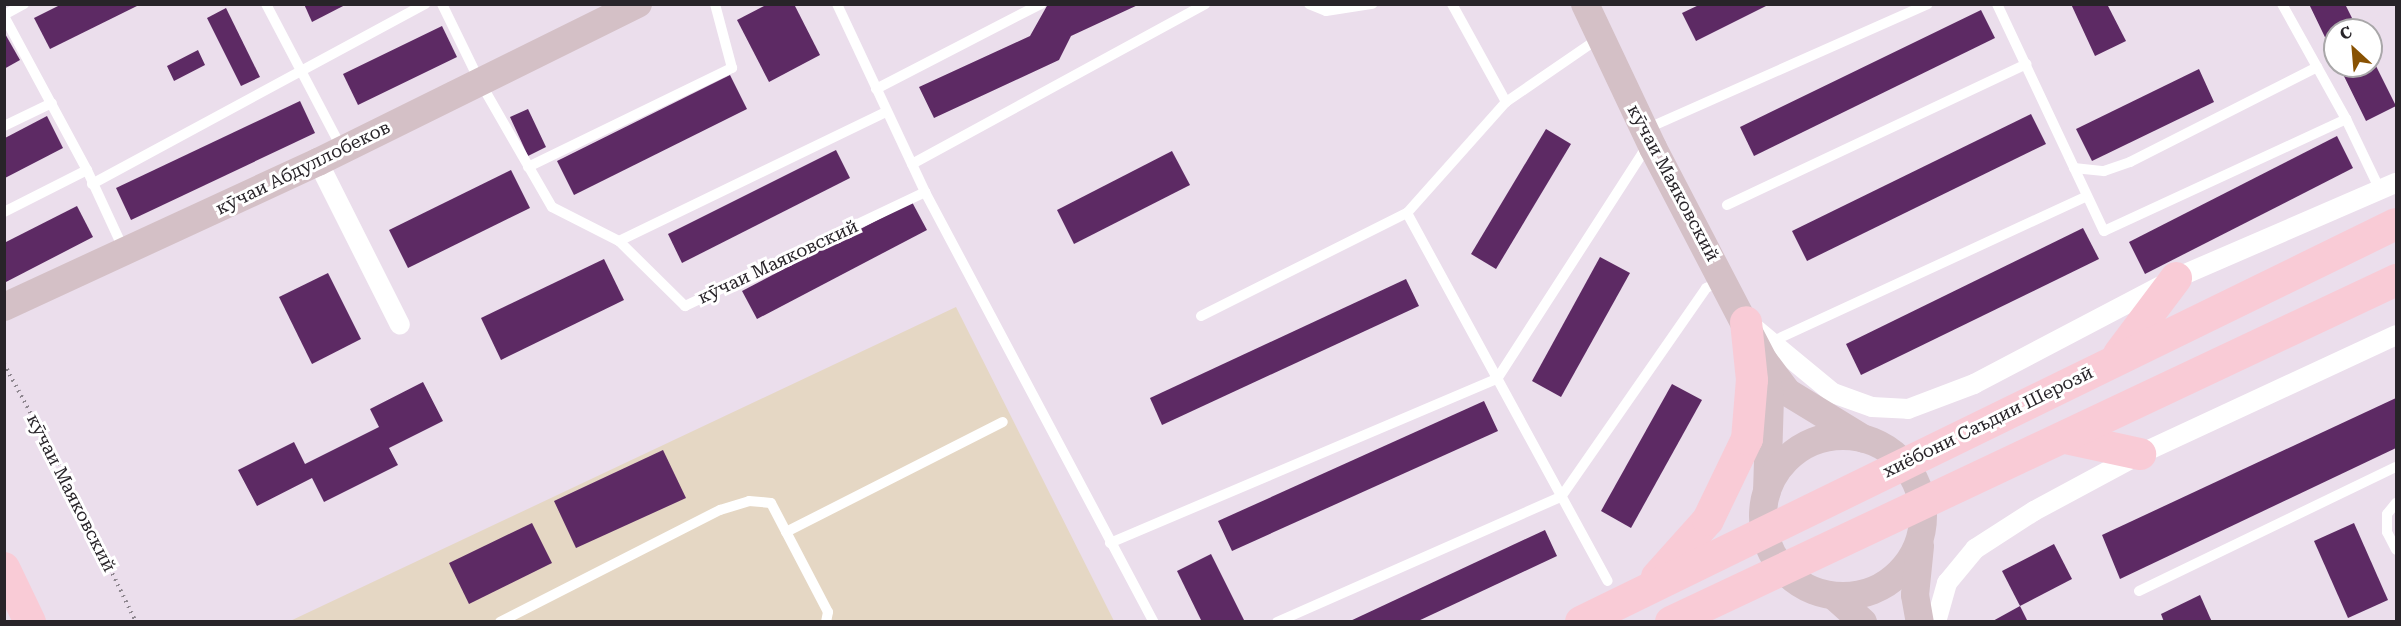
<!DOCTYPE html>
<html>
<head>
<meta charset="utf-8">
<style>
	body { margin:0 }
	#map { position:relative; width:2401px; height:626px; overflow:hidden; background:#ebdeec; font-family:"Roboto Serif",serif }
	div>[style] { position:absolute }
	.industrial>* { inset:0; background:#e5d7c4 }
	.building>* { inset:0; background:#5d2a64 }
	.path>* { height:4px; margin-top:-2px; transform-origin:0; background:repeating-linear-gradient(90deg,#8e868f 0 1.5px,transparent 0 6px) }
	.lane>* { height:10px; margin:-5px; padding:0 5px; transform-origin:5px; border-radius:5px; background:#fff }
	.street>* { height:20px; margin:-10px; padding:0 10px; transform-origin:10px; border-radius:10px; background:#fff }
	.secondary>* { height:28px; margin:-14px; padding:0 14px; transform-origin:14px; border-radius:14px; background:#d4c0c6 }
	.secondary>.ring { margin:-14px; padding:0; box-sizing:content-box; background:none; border:28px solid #d4c0c6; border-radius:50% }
	.primary>* { height:32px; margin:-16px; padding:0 16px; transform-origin:16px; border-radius:16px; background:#f9cbd6 }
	span { translate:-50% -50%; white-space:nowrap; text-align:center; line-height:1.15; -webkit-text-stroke:6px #fff; paint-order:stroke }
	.street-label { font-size:18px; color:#282429 }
	.frame { position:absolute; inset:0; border:6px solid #282429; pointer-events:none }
	.north { position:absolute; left:2323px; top:18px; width:60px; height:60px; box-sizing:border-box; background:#fff; border:2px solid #a9a7a9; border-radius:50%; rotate:334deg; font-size:16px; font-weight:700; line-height:24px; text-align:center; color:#282429 }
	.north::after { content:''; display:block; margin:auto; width:21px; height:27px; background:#885102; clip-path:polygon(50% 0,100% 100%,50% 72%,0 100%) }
</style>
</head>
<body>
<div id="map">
	<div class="industrial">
		<div style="clip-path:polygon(956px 307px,1114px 621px,288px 622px)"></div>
	</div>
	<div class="building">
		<div style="clip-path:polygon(304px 4px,347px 4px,312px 22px)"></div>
		<div style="clip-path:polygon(768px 4px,794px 4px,820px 55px,769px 82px,737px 20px)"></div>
		<div style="clip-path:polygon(1048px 4px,1140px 4px,1071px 36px,1059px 60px,934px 118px,919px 87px,1030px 36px)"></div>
		<div style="clip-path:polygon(1701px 4px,1770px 4px,1696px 41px,1682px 13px)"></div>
		<div style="clip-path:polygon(2071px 4px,2107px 4px,2126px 41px,2095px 56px)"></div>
		<div style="clip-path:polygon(2309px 4px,2345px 4px,2358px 30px,2335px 30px,2335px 58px)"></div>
		<div style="clip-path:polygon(60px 5px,139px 5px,50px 49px,34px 18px)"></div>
		<div style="clip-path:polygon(226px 8px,260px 77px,241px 86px,207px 18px)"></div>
		<div style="clip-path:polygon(1981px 10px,1995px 38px,1754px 156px,1740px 127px)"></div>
		<div style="clip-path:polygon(442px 26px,457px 57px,358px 105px,343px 74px)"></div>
		<div style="clip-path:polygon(4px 32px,20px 60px,4px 69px)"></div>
		<div style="clip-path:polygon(198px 50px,205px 65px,174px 81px,167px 66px)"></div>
		<div style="clip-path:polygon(2371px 56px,2396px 106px,2366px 121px,2339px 66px,2371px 66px)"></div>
		<div style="clip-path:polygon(2199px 69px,2214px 102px,2092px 161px,2076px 129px)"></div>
		<div style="clip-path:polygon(730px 75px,747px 109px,574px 195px,557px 161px)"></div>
		<div style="clip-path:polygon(300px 101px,315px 133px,131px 220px,116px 188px)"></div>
		<div style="clip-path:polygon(528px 109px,546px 147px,528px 156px,510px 117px)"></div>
		<div style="clip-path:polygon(2031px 114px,2046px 144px,1807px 261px,1792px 231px)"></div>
		<div style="clip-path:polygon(47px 116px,63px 148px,5px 178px,5px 138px)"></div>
		<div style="clip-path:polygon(1546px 129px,1571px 144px,1496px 269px,1471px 254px)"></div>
		<div style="clip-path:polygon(2337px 136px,2353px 168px,2145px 274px,2129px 242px)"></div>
		<div style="clip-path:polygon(836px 150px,850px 178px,682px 263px,668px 234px)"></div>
		<div style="clip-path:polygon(1172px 151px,1190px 185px,1074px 244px,1057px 210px)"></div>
		<div style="clip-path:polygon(511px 170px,530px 208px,408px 268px,389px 230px)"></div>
		<div style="clip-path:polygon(912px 202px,927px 230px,757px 319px,742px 291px)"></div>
		<div style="clip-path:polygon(77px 206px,93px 237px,4px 283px,4px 243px)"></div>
		<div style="clip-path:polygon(2083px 228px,2099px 259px,1861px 375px,1846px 344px)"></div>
		<div style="clip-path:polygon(1600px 257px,1630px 273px,1561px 397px,1532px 381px)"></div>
		<div style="clip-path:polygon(604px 259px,624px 300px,501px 360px,481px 318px)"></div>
		<div style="clip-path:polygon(328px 273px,361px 339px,312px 364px,279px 297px)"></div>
		<div style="clip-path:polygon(1406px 279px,1419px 306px,1162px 425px,1150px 398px)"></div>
		<div style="clip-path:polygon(423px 382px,443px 421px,389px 448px,398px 465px,324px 502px,312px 478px,257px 506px,238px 470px,294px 442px,305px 464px,379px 427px,370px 409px)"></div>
		<div style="clip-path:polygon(1672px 384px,1702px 400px,1631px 528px,1601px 511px)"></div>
		<div style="clip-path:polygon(2396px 398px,2396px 448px,2120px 579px,2102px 535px)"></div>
		<div style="clip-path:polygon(1484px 401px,1498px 431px,1232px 551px,1218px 521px)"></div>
		<div style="clip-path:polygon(663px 450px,686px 498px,576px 548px,554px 501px)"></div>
		<div style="clip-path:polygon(532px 523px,552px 563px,469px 604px,449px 563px)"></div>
		<div style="clip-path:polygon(2354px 523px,2388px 600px,2348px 618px,2314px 541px)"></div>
		<div style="clip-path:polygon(1545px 530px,1557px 556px,1416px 622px,1348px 622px)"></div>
		<div style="clip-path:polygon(2054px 544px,2072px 579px,2020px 606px,2002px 571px)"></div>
		<div style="clip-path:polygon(1211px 554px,1245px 622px,1202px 622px,1177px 571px)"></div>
		<div style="clip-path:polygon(2200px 595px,2212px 622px,2164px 622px,2161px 614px)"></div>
		<div style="clip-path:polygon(2020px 606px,2028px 622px,1991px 622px)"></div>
	</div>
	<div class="path">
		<div style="left:4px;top:364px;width:134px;rotate:61.5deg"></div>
		<div style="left:68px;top:482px;width:156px;rotate:64.1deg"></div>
	</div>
	<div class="lane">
		<div style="left:266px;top:4px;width:164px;rotate:62.3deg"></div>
		<div style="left:442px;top:4px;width:87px;rotate:64deg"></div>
		<div style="left:480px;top:82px;width:144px;rotate:60.1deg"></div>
		<div style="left:552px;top:207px;width:75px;rotate:26.9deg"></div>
		<div style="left:619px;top:241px;width:93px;rotate:44.6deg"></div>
		<div style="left:685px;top:306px;width:266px;rotate:-25.4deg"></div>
		<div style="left:837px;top:4px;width:208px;rotate:64.9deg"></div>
		<div style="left:925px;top:192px;width:487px;rotate:62deg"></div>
		<div style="left:1309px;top:4px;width:18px;rotate:22deg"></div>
		<div style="left:1326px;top:11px;width:47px;rotate:-8.7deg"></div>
		<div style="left:1452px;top:4px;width:112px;rotate:61.1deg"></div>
		<div style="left:1997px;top:4px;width:251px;rotate:64.8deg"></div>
		<div style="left:2104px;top:231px;width:267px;rotate:-24.8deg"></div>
		<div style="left:2346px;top:119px;width:132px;rotate:-119.1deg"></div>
		<div style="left:4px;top:15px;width:23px;rotate:-29deg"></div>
		<div style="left:4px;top:16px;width:175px;rotate:61.7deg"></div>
		<div style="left:87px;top:170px;width:88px;rotate:65.2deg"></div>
		<div style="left:876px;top:89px;width:186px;rotate:-27.3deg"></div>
		<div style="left:2346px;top:119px;width:79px;rotate:64.4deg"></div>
		<div style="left:4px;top:126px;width:53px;rotate:-25.6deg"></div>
		<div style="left:1646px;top:129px;width:308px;rotate:-23.9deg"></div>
		<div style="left:912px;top:164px;width:334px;rotate:-28.6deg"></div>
		<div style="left:528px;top:167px;width:227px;rotate:-25.9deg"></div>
		<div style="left:732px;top:68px;width:66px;rotate:-104.9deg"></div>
		<div style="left:2074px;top:168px;width:30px;rotate:6deg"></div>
		<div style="left:2104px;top:171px;width:28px;rotate:-19deg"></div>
		<div style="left:2130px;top:162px;width:210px;rotate:-26.9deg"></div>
		<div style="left:92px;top:184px;width:379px;rotate:-28.4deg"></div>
		<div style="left:1727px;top:205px;width:331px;rotate:-25.2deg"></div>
		<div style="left:4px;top:212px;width:93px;rotate:-26.8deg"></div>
		<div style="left:1407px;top:213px;width:419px;rotate:61.4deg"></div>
		<div style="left:619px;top:241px;width:297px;rotate:-25.8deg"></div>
		<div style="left:1201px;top:316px;width:230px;rotate:-26.6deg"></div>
		<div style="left:1407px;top:213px;width:149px;rotate:-48.3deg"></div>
		<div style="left:1506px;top:102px;width:113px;rotate:-34.5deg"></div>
		<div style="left:1769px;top:343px;width:350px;rotate:-24.8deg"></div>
		<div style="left:2396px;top:503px;width:14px;rotate:129deg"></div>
		<div style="left:2387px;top:514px;width:18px;rotate:90deg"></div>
		<div style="left:2387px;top:532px;width:20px;rotate:63deg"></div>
		<div style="left:786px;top:532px;width:243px;rotate:-26.9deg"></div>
		<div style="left:1110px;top:543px;width:420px;rotate:-23deg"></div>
		<div style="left:1497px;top:379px;width:268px;rotate:-57.2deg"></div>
		<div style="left:1642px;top:154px;width:10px;rotate:-29deg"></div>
		<div style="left:2139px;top:591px;width:285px;rotate:-25.8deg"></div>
		<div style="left:500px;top:622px;width:247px;rotate:-27deg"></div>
		<div style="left:720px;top:510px;width:30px;rotate:-17deg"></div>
		<div style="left:749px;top:501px;width:22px;rotate:5deg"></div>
		<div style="left:771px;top:503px;width:123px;rotate:62.4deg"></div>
		<div style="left:828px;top:612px;width:10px;rotate:101deg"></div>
		<div style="left:1277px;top:622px;width:310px;rotate:-23.8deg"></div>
		<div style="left:1561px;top:497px;width:254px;rotate:-55.2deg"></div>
		<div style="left:1706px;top:288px;width:17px;rotate:-24deg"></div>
	</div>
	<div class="street">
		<div style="left:318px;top:162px;width:182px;rotate:63.3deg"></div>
		<div style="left:1748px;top:323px;width:110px;rotate:39.5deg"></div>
		<div style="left:1833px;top:393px;width:41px;rotate:19.7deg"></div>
		<div style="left:1872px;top:407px;width:36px;rotate:3deg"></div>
		<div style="left:1908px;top:409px;width:71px;rotate:-20.7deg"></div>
		<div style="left:1974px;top:384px;width:228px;rotate:-27.7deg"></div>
		<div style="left:2176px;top:278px;width:240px;rotate:-23.4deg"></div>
		<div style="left:1936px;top:622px;width:41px;rotate:-74.2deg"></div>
		<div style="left:1947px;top:583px;width:44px;rotate:-50.5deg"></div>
		<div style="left:1975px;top:549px;width:70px;rotate:-32.8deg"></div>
		<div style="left:2034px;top:511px;width:120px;rotate:-28.3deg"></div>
		<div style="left:2140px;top:454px;width:282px;rotate:-24.9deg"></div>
	</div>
	<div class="secondary">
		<div style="left:1585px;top:4px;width:159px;rotate:64.7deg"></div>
		<div style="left:1653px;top:148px;width:240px;rotate:62.5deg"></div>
		<div style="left:1764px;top:361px;width:39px;rotate:53deg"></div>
		<div style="left:1787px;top:392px;width:90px;rotate:31.4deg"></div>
		<div style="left:4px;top:307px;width:346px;rotate:-24.8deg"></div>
		<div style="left:318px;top:162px;width:357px;rotate:-26.3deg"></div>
		<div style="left:1764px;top:363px;width:35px;rotate:80deg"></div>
		<div style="left:1770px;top:397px;width:94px;rotate:91.8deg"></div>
		<div class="ring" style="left:1763px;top:436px;width:132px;height:132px"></div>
		<div style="left:1920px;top:546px;width:49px;rotate:95.8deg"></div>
		<div style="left:1915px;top:595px;width:27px;rotate:80deg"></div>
		<div style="left:1834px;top:596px;width:39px;rotate:42deg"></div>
	</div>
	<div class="primary">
		<div style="left:2119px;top:354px;width:95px;rotate:-53.1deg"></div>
		<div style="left:2066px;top:438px;width:76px;rotate:12.2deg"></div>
		<div style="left:4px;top:568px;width:60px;rotate:64.3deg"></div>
		<div style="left:1657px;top:577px;width:76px;rotate:-48.2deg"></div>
		<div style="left:1708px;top:520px;width:90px;rotate:-64.3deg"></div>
		<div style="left:1747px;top:439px;width:59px;rotate:-85.2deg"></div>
		<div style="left:1752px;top:380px;width:58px;rotate:-95.9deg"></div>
		<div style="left:1581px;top:622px;width:907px;rotate:-26.03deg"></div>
		<div style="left:1671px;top:622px;width:802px;rotate:-25.25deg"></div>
	</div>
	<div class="street-label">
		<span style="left:303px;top:168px;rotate:-26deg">кӯчаи Абдуллобеков</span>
		<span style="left:1673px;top:183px;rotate:62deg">кӯчаи Маяковский</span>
		<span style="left:778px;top:262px;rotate:-25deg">кӯчаи Маяковский</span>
		<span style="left:1988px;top:422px;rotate:-26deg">хиёбони Саъдии Шерозӣ</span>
		<span style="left:71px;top:493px;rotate:63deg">кӯчаи Маяковский</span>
	</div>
	<div class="frame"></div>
	<div class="north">С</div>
</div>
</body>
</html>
